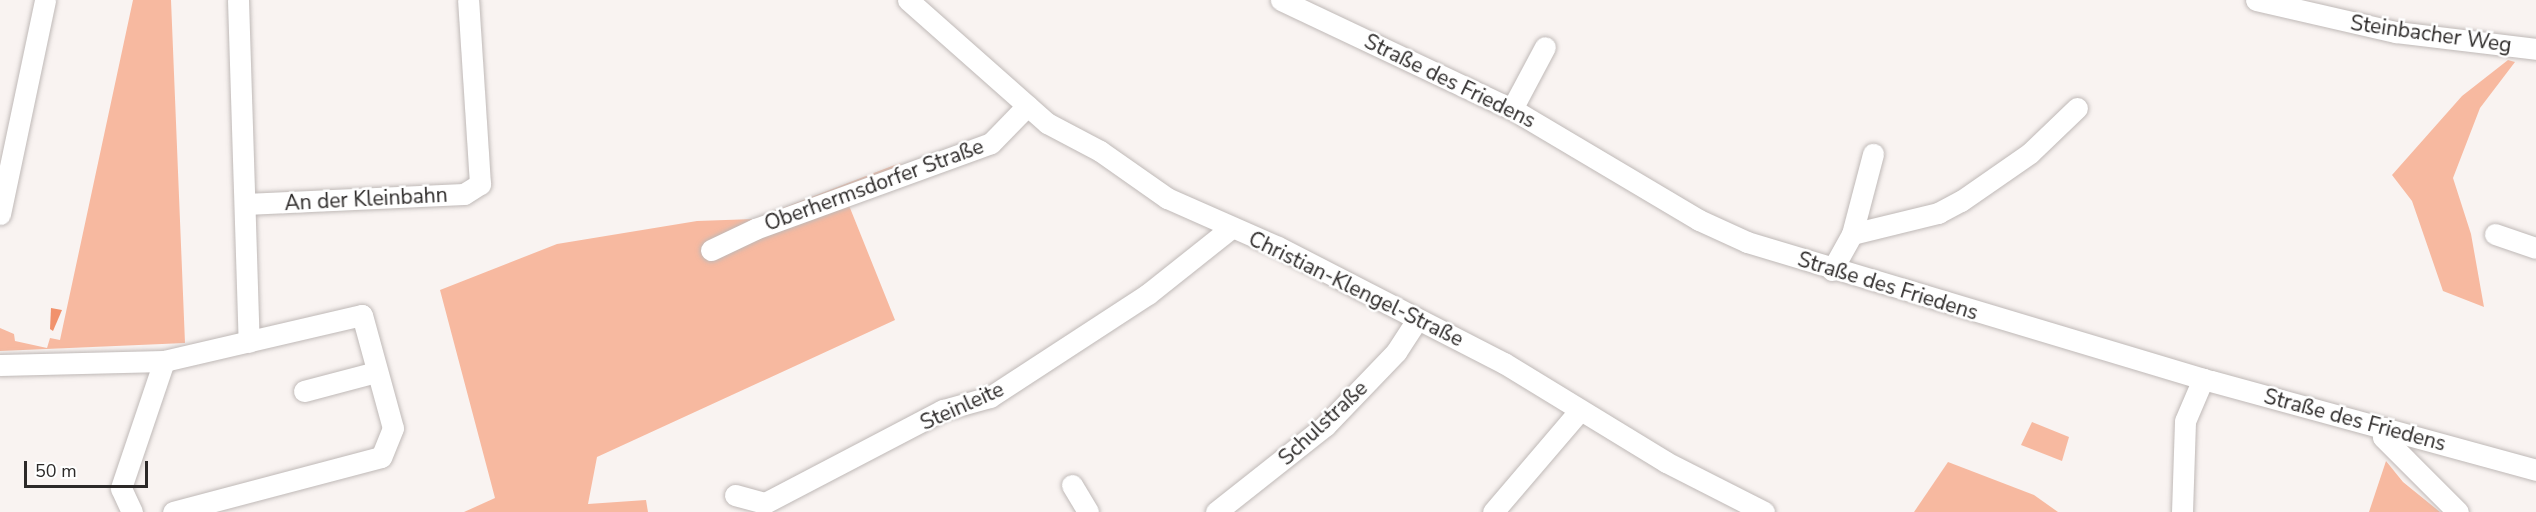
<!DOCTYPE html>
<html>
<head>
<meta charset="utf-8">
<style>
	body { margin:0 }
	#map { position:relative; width:2536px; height:512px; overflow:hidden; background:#f9f3f1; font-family:"Nunito Sans",sans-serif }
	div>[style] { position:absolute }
	.green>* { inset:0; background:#f7b9a0 }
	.water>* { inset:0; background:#f1926c }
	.roads { filter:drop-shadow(0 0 2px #bfb9b7) drop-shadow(0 0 2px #bfb9b7) }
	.minor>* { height:21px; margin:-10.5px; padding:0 10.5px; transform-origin:10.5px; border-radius:10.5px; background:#fff }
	span { translate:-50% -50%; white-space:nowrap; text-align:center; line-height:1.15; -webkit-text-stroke:5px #fff; paint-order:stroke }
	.street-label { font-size:21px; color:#2c2928 }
	.scale { position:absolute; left:24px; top:461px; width:124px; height:27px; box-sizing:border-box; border:3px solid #2c2928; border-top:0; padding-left:8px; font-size:18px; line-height:21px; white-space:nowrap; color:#2c2928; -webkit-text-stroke:4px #fff; paint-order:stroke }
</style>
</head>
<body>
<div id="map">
	<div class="green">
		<div style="clip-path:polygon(133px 0,171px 0,185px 343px,0 351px,0 328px,14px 334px,15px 341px,47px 348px,50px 338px,60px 340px)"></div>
		<div style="clip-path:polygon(2508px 60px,2515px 62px,2480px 108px,2453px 178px,2471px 234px,2484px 307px,2443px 291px,2412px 201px,2392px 175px,2462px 96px)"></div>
		<div style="clip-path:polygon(900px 163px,909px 183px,848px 203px,895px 320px,597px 457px,588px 504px,646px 500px,648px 512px,464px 512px,495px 498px,440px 290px,557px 244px,697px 221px,754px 219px)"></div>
		<div style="clip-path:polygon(2032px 422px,2069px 437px,2062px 461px,2021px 445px)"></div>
		<div style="clip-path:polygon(2386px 461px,2403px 482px,2440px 512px,2369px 512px)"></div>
		<div style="clip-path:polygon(1948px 462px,2034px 495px,2058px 512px,1914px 512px)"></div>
	</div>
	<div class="water">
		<div style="clip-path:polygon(51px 308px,62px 310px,53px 331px,50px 329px)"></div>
	</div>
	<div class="roads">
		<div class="minor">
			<div style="left:238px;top:0;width:342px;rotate:88.2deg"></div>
			<div style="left:908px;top:0;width:186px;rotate:41.5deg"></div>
			<div style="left:1047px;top:123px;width:60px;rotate:27.8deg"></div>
			<div style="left:1100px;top:151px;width:82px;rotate:35deg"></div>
			<div style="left:1167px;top:198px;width:121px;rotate:23.8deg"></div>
			<div style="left:1278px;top:247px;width:254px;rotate:27.2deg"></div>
			<div style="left:1504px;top:363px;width:190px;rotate:31.4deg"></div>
			<div style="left:1666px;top:462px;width:110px;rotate:27deg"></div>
			<div style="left:1281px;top:0;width:255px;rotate:25.3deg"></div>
			<div style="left:1512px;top:109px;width:217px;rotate:30.7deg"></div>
			<div style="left:1699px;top:220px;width:53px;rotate:24.6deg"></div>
			<div style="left:1747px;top:242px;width:484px;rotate:16.7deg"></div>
			<div style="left:2211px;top:381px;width:337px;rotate:15.3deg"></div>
			<div style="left:2256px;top:0;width:144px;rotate:12.9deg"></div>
			<div style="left:2396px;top:32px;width:141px;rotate:6.9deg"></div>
			<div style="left:1512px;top:109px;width:70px;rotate:-62deg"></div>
			<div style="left:245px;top:204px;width:219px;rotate:-2.6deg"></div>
			<div style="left:464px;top:194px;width:19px;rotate:-32deg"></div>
			<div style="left:480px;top:184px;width:184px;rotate:-93.7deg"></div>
			<div style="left:0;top:214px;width:219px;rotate:-78.1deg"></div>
			<div style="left:1852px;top:234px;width:89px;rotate:-13.7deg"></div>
			<div style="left:1938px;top:213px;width:26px;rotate:-28deg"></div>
			<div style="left:1961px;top:201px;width:84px;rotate:-34.8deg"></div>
			<div style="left:2030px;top:153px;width:65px;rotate:-43.8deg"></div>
			<div style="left:2495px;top:234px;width:43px;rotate:18.9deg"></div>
			<div style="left:711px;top:250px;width:49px;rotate:-25.5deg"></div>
			<div style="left:755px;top:229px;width:251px;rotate:-20deg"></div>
			<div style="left:991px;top:143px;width:52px;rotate:-45.8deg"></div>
			<div style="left:1832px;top:270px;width:41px;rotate:-60.9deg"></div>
			<div style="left:1852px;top:234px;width:83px;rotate:-75.3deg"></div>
			<div style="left:0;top:365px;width:164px;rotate:-1.4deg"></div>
			<div style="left:164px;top:361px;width:203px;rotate:-13.1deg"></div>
			<div style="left:362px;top:315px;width:117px;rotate:74.7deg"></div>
			<div style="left:393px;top:428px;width:31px;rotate:112deg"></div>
			<div style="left:381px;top:457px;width:215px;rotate:165.2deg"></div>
			<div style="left:304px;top:391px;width:74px;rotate:-14.8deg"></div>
			<div style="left:2385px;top:428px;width:9px;rotate:103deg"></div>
			<div style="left:2383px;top:437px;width:106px;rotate:45deg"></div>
			<div style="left:1072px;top:485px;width:31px;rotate:59deg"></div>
			<div style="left:735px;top:495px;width:31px;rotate:15deg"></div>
			<div style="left:765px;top:503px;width:201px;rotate:-27.6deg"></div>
			<div style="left:943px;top:410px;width:49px;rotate:-15.5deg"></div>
			<div style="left:990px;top:397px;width:189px;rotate:-33.1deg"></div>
			<div style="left:1148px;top:294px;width:106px;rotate:-38.5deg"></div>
			<div style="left:132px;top:512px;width:26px;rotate:-115deg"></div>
			<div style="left:121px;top:488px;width:134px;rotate:-71.3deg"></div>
			<div style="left:1216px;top:512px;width:139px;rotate:-38.3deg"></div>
			<div style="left:1325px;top:426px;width:103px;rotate:-46.2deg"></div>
			<div style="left:1396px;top:352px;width:37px;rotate:-57deg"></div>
			<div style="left:1493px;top:512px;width:134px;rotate:-49.5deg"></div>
			<div style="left:2182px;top:512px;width:91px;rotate:-88.1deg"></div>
			<div style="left:2185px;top:421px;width:46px;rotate:-66.8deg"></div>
		</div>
	</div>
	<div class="street-label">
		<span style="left:2431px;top:34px;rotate:8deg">Steinbacher Weg</span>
		<span style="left:1450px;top:81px;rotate:26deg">Straße des Friedens</span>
		<span style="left:874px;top:185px;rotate:-20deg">Oberhermsdorfer Straße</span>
		<span style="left:366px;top:199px;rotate:-3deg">An der Kleinbahn</span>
		<span style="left:1888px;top:286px;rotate:17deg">Straße des Friedens</span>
		<span style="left:1356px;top:289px;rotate:26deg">Christian-Klengel-Straße</span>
		<span style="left:962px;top:406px;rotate:-24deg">Steinleite</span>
		<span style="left:2355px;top:420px;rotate:15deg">Straße des Friedens</span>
		<span style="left:1323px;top:423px;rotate:-43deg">Schulstraße</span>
	</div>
	<div class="scale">50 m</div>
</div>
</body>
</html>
